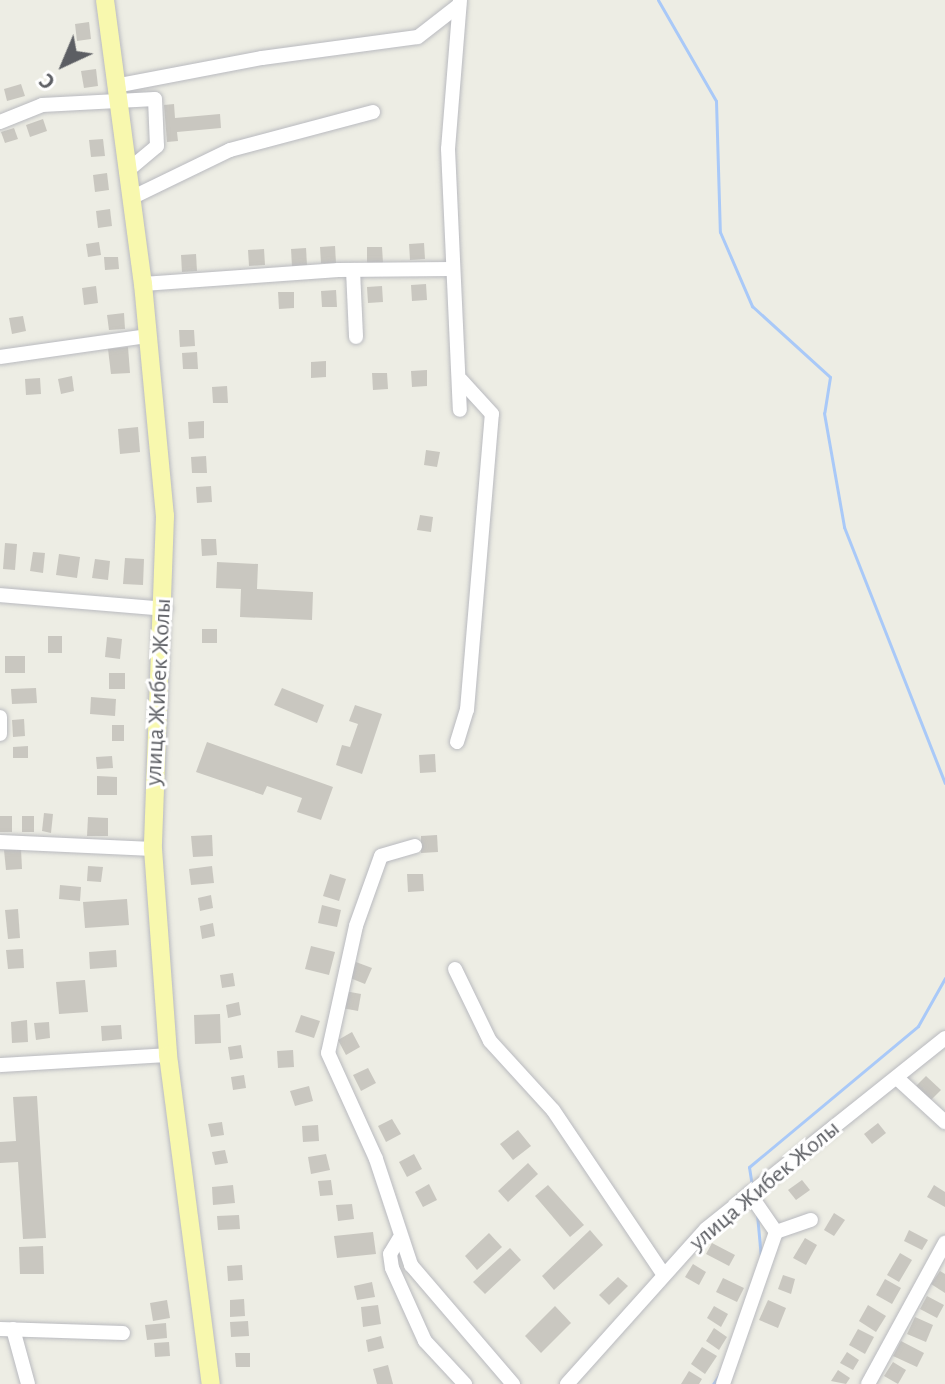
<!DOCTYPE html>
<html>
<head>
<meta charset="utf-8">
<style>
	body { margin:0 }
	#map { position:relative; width:945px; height:1384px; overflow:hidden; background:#edede4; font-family:"Alegreya Sans",sans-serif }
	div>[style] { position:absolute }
	.stream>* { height:3px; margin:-1.5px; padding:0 1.5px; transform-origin:1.5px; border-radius:1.5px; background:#a9c9f8 }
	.building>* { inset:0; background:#c9c7c0 }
	.roads { filter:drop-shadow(0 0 2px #b9babf) drop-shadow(0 0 2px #b9babf) }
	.minor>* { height:14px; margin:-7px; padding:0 7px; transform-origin:7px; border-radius:7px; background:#fff }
	.major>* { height:18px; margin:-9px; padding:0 9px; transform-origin:9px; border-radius:9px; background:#f8f8ae }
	span { translate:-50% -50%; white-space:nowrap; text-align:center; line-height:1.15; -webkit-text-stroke:6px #fff; paint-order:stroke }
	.street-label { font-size:24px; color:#5c5e63 }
	.north { position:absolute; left:24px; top:24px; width:80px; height:80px; -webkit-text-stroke:6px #fff; paint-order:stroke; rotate:224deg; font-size:22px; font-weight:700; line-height:32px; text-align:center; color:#5c5e63 }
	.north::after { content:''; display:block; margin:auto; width:28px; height:36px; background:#5c5e63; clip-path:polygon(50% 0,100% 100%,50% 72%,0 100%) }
</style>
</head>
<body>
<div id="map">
	<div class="stream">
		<div style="left:658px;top:0;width:116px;rotate:60.1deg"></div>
		<div style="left:716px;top:101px;width:131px;rotate:88.3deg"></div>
		<div style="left:720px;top:232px;width:81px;rotate:66.6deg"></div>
		<div style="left:752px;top:306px;width:105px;rotate:42.3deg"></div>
		<div style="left:830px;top:377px;width:36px;rotate:99deg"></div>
		<div style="left:824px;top:413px;width:116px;rotate:80deg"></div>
		<div style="left:844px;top:527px;width:275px;rotate:68.5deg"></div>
		<div style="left:752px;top:1186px;width:19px;rotate:-99deg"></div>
		<div style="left:749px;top:1167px;width:220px;rotate:-39.8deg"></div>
		<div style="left:918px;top:1026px;width:55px;rotate:-60.6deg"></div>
		<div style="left:757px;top:1214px;width:44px;rotate:84.8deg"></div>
		<div style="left:713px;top:1384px;width:12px;rotate:-55deg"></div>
	</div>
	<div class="building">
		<div style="clip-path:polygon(89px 22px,91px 39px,77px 41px,75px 24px)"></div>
		<div style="clip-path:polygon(96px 69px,98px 86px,84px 88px,81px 71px)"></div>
		<div style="clip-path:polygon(21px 84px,25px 96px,7px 101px,4px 89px)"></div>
		<div style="clip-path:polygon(174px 104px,175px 118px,220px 114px,221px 128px,177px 132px,178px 141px,167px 142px,164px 105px)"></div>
		<div style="clip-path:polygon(43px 119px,47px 131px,30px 137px,26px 125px)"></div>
		<div style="clip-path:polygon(14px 128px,18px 139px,5px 143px,1px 132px)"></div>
		<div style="clip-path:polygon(103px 139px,105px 156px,91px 157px,89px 140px)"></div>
		<div style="clip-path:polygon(107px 173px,109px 190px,95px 192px,93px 175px)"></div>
		<div style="clip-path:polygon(110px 209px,112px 226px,98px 228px,96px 211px)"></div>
		<div style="clip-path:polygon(99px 242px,101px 255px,88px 257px,86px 244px)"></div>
		<div style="clip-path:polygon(424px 243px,425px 259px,410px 260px,409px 244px)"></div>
		<div style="clip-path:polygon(335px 246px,336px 263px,321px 263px,320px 247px)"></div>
		<div style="clip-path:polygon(367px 247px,382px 247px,383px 263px,367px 264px)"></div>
		<div style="clip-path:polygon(306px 248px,307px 265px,292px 266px,291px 249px)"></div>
		<div style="clip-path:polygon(264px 249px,265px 265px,249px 266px,248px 250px)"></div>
		<div style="clip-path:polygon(196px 254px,197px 271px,182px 272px,181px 255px)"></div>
		<div style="clip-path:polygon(104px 257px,118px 257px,119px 269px,105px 270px)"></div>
		<div style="clip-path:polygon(426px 284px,427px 300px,412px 301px,411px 285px)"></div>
		<div style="clip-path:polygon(96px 286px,98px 303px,84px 305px,82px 288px)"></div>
		<div style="clip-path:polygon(382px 286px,383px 302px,368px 303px,367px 287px)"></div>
		<div style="clip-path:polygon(336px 290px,337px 307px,322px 307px,321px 291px)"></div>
		<div style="clip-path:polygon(278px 292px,294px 292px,294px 308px,279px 309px)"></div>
		<div style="clip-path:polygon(124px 313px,125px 329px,109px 330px,107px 315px)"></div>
		<div style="clip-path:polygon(23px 316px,26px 331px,12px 334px,9px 318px)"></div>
		<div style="clip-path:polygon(179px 330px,194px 330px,195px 346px,180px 347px)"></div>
		<div style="clip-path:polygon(128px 347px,130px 373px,111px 374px,108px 349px)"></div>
		<div style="clip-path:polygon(197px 352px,198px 369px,183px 369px,182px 353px)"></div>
		<div style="clip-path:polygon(326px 361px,326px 377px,311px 378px,311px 362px)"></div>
		<div style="clip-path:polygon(427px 370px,427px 386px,412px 387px,411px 371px)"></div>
		<div style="clip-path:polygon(372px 373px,387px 373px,388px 389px,373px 390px)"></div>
		<div style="clip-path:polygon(72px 376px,74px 391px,61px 394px,58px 379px)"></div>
		<div style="clip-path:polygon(40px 378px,41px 394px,26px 395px,25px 379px)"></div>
		<div style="clip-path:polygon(227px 386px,228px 403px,213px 403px,212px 387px)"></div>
		<div style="clip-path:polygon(204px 421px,204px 438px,189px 439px,188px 422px)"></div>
		<div style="clip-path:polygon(138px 427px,140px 452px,120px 454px,118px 429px)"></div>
		<div style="clip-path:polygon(426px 450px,440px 452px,437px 467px,424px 465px)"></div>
		<div style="clip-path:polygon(206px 456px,207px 473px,192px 473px,191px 457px)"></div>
		<div style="clip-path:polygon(211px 486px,212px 502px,197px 503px,196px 487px)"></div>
		<div style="clip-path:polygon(420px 515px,433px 517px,431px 532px,417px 530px)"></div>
		<div style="clip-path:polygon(201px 539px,216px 539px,217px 555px,202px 556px)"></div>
		<div style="clip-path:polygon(5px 543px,17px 544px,15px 570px,3px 569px)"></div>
		<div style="clip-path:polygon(33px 552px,45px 553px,43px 573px,30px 571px)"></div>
		<div style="clip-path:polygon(59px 554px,80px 557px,77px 578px,56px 575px)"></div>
		<div style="clip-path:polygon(125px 558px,144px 559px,143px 585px,123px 584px)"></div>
		<div style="clip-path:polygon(95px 559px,110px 561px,108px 580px,92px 578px)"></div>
		<div style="clip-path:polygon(217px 562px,258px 564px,257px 589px,313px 592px,312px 620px,240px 617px,241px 589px,216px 588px)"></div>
		<div style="clip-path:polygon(202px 629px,217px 629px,217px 643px,202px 643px)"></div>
		<div style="clip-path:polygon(48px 636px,62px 636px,62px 653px,48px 653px)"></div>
		<div style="clip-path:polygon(107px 637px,122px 639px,120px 659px,105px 657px)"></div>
		<div style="clip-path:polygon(5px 656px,25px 656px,25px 673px,5px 673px)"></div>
		<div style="clip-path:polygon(109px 673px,125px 673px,125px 689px,109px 689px)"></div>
		<div style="clip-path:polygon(36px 688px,37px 703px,12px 704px,11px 689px)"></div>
		<div style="clip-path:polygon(282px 688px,324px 705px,317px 723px,274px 705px)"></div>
		<div style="clip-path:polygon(91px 697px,116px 699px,115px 716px,90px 714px)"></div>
		<div style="clip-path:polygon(355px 705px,382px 714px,362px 774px,336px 765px,342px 745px,350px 747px,358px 724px,349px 721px)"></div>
		<div style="clip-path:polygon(24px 719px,25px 736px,13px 737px,12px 720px)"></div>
		<div style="clip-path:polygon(112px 725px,124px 725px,124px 741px,112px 741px)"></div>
		<div style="clip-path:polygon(207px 742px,333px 787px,321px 820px,297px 812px,302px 798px,267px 786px,263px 795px,196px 772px)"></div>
		<div style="clip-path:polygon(28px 746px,28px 758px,13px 758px,13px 747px)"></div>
		<div style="clip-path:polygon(435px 754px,436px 772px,420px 773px,419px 755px)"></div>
		<div style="clip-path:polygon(112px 756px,113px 768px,97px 769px,96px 757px)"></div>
		<div style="clip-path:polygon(97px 776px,117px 777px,117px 795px,97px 795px)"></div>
		<div style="clip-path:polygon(44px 813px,53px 814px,51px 833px,42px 831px)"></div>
		<div style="clip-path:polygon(0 816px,12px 816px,12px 832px,0 832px)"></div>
		<div style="clip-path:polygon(22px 816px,34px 816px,34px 832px,22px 832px)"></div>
		<div style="clip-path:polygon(88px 817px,108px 818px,108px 836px,87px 836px)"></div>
		<div style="clip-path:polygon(212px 835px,213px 856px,193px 857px,191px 836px)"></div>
		<div style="clip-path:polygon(437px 835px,438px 852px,421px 853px,421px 836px)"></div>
		<div style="clip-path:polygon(21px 849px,22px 869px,6px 870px,4px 850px)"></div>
		<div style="clip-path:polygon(88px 866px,103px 867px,101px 882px,87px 881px)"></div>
		<div style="clip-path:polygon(212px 866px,214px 883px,191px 885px,189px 869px)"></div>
		<div style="clip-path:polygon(330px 874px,346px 879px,339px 901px,323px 896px)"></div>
		<div style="clip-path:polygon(407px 874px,423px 874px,424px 891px,408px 892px)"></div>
		<div style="clip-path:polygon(60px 885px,81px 887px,80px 901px,59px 899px)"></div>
		<div style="clip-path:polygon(211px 895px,213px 908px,200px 911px,198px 898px)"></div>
		<div style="clip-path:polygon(127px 899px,129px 925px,85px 928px,83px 902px)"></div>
		<div style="clip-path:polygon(322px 905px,341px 910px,337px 927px,318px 923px)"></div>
		<div style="clip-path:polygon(18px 909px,20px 938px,8px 939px,5px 910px)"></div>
		<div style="clip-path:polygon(213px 923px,215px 936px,202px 939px,200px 926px)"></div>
		<div style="clip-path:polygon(311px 946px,335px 952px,329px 975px,305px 969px)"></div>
		<div style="clip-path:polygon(23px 949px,24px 968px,8px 969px,6px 950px)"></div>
		<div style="clip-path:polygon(116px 950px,117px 967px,90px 969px,89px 952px)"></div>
		<div style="clip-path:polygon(356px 962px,372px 968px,365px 984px,350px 978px)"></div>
		<div style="clip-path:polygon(233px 973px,235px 986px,222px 988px,220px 975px)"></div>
		<div style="clip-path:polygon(85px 980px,88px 1012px,59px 1014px,56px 982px)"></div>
		<div style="clip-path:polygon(345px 991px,361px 994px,358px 1011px,342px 1008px)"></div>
		<div style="clip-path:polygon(239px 1002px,241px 1015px,228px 1018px,226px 1005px)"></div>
		<div style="clip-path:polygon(220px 1014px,221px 1043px,195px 1044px,194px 1015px)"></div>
		<div style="clip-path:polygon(301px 1015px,320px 1021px,314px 1038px,295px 1032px)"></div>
		<div style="clip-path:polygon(27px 1020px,28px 1042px,12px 1043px,11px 1022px)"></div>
		<div style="clip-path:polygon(49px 1022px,50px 1038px,36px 1040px,34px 1023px)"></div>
		<div style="clip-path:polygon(121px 1025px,122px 1039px,102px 1041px,101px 1026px)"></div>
		<div style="clip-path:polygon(352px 1032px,360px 1047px,346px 1055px,338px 1040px)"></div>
		<div style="clip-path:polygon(241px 1045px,243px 1058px,230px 1060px,228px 1047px)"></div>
		<div style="clip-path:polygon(293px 1050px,294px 1067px,278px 1068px,277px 1051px)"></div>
		<div style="clip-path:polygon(368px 1068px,376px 1083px,361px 1091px,353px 1075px)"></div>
		<div style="clip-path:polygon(244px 1075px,246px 1088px,233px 1090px,231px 1077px)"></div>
		<div style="clip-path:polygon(926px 1076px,941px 1090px,930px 1101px,915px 1087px)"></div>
		<div style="clip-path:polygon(309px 1086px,313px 1101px,295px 1106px,290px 1091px)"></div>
		<div style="clip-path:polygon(37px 1096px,46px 1238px,23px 1239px,18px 1162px,0 1163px,0 1142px,16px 1141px,13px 1097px)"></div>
		<div style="clip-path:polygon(392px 1119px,401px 1134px,386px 1142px,378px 1126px)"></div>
		<div style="clip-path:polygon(222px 1122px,224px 1135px,211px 1137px,208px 1124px)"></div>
		<div style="clip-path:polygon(878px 1123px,886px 1133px,872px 1144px,864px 1134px)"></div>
		<div style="clip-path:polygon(318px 1125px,319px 1141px,303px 1142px,302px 1126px)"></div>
		<div style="clip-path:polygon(518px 1130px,531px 1146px,513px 1160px,500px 1144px)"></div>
		<div style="clip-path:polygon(225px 1150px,228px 1163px,215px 1165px,212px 1152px)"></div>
		<div style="clip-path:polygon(326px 1154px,330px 1170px,311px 1174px,308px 1157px)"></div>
		<div style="clip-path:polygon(414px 1154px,422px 1169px,407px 1177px,399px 1162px)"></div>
		<div style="clip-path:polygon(528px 1163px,538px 1174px,508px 1202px,498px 1191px)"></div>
		<div style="clip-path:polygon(331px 1180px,333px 1195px,320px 1196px,318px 1181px)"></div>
		<div style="clip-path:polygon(802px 1180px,810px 1190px,796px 1200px,788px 1190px)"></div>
		<div style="clip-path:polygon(429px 1184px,437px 1200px,423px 1207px,415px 1192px)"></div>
		<div style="clip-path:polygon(233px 1185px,235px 1203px,213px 1205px,212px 1187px)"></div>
		<div style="clip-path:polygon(548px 1185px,584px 1225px,570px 1237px,535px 1196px)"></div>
		<div style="clip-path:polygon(934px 1185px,945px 1192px,945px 1207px,927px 1197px)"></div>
		<div style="clip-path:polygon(352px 1204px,354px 1219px,338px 1221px,336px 1205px)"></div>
		<div style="clip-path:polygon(834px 1213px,845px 1220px,834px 1236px,824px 1230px)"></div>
		<div style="clip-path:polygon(239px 1215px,240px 1229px,218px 1230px,217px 1216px)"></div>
		<div style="clip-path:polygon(590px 1230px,603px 1245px,554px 1290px,542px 1276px)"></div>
		<div style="clip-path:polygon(909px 1230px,928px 1240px,922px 1250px,904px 1241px)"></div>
		<div style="clip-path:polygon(373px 1232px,376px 1254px,337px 1258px,334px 1236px)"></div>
		<div style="clip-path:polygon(489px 1233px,502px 1247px,477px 1270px,465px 1256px)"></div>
		<div style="clip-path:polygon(805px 1238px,817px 1245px,806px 1265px,793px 1258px)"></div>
		<div style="clip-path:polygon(712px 1243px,735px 1255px,729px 1266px,706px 1254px)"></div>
		<div style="clip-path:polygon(43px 1246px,44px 1274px,20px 1274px,19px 1247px)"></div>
		<div style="clip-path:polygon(510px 1248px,521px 1260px,485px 1294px,473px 1282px)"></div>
		<div style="clip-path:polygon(900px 1253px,912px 1260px,899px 1282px,887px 1275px)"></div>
		<div style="clip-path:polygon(693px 1264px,706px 1272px,699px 1285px,685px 1277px)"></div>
		<div style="clip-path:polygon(242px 1265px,243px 1280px,228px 1281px,227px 1266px)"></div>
		<div style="clip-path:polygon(940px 1271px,945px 1274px,945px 1293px,931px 1284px)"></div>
		<div style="clip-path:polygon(783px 1275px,795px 1279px,791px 1294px,778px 1289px)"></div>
		<div style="clip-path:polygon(618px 1277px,628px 1286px,609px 1305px,599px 1295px)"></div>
		<div style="clip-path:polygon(723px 1278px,744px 1288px,737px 1302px,716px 1292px)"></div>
		<div style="clip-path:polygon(885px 1279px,901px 1288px,892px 1304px,876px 1295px)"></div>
		<div style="clip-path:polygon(372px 1282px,375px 1297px,357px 1300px,354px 1286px)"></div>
		<div style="clip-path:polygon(927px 1296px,944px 1305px,937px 1318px,920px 1309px)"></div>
		<div style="clip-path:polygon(244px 1299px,245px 1316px,230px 1317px,230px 1300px)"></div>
		<div style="clip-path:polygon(167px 1300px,170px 1318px,153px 1321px,150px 1303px)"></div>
		<div style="clip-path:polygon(768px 1300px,786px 1308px,778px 1328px,759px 1320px)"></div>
		<div style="clip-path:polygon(378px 1305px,381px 1324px,363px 1327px,361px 1307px)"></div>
		<div style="clip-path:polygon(868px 1305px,886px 1316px,876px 1332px,859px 1321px)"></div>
		<div style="clip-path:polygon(555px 1306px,571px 1323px,541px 1353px,525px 1336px)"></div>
		<div style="clip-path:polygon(714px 1306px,728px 1314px,721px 1327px,707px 1318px)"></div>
		<div style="clip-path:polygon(915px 1317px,933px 1325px,926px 1342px,907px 1334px)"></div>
		<div style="clip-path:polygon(248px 1321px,249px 1336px,231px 1337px,230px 1322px)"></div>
		<div style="clip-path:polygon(166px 1323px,167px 1338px,147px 1340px,145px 1325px)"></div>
		<div style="clip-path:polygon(714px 1328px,727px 1337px,719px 1350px,706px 1341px)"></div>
		<div style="clip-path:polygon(858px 1329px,874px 1337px,865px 1354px,849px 1345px)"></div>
		<div style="clip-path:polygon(381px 1336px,384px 1348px,368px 1352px,366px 1340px)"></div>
		<div style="clip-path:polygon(901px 1341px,924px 1353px,917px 1367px,893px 1356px)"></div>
		<div style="clip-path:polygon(169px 1342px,170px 1356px,155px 1357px,154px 1343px)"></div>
		<div style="clip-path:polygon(702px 1347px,717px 1356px,705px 1374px,691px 1364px)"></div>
		<div style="clip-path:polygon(847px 1352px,859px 1360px,853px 1370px,840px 1363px)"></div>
		<div style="clip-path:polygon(235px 1353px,250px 1353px,250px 1367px,236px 1367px)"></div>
		<div style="clip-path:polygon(893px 1362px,906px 1370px,898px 1384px,884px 1376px)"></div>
		<div style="clip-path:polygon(388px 1365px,393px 1384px,377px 1384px,373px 1369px)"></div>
		<div style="clip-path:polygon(838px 1370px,850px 1378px,846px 1384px,831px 1381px)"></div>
		<div style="clip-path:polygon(689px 1371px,702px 1379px,699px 1384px,681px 1384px)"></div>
	</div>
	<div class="roads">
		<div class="minor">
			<div style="left:460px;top:0;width:149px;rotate:94.6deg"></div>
			<div style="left:448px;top:149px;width:261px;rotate:87.4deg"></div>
			<div style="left:115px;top:86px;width:150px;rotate:-10.8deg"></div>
			<div style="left:262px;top:58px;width:157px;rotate:-7.7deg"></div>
			<div style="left:418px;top:37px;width:52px;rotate:-38deg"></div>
			<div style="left:0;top:122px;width:45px;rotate:-22deg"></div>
			<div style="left:42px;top:105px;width:113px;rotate:-3deg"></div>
			<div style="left:155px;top:99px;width:47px;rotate:87.6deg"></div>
			<div style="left:157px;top:146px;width:40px;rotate:140deg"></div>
			<div style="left:131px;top:198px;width:110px;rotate:-25.9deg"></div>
			<div style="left:230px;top:150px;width:148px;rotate:-14.9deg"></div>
			<div style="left:353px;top:270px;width:67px;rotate:87.4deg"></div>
			<div style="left:143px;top:284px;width:196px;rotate:-4.1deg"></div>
			<div style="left:338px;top:270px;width:115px;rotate:-0.5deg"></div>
			<div style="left:0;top:357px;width:148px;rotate:-8.1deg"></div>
			<div style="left:0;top:595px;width:166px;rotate:4.8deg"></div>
			<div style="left:0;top:717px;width:17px;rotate:90deg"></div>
			<div style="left:457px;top:742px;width:34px;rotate:-73deg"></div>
			<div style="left:467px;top:710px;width:297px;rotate:-85.2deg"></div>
			<div style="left:492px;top:414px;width:46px;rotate:-132.4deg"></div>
			<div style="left:0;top:842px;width:153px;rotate:2.6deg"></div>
			<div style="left:415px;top:846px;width:35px;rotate:164deg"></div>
			<div style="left:381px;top:856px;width:74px;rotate:109.7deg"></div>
			<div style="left:356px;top:926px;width:130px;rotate:102.4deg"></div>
			<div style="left:328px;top:1053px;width:116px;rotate:65.6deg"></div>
			<div style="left:376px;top:1159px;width:112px;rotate:71.7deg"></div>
			<div style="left:411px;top:1265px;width:157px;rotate:49.4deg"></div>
			<div style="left:455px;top:969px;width:80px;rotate:64.1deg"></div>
			<div style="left:490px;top:1041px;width:93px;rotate:47.6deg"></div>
			<div style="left:553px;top:1110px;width:197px;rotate:56.1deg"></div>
			<div style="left:0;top:1065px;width:168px;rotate:-3.4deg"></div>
			<div style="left:898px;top:1079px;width:64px;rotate:42.5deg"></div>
			<div style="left:776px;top:1232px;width:37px;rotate:-19deg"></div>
			<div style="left:399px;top:1239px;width:17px;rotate:121deg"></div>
			<div style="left:390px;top:1254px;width:14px;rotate:82deg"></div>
			<div style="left:392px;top:1268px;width:80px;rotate:65.7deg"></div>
			<div style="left:425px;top:1341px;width:59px;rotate:47.1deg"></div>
			<div style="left:0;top:1329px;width:123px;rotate:1.9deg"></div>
			<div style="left:13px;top:1329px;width:57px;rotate:74.7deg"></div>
			<div style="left:567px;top:1384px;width:208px;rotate:-48.1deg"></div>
			<div style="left:706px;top:1229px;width:306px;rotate:-38.6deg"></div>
			<div style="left:723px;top:1384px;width:161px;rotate:-70.8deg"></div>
			<div style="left:776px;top:1232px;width:47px;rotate:-124.7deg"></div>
			<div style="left:868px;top:1384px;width:161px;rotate:-61.4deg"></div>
		</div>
		<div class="major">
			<div style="left:105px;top:0;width:287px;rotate:82.4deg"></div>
			<div style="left:143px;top:284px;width:233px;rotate:84.6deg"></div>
			<div style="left:165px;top:516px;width:333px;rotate:92.1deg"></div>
			<div style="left:153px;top:849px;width:207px;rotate:85.8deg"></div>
			<div style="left:168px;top:1055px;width:332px;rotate:82.6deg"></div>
		</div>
	</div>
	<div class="street-label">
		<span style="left:159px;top:692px;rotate:-87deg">улица Жибек Жолы</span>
		<span style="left:765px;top:1186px;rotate:-40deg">улица Жибек Жолы</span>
	</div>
	<div class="north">С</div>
</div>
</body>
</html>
